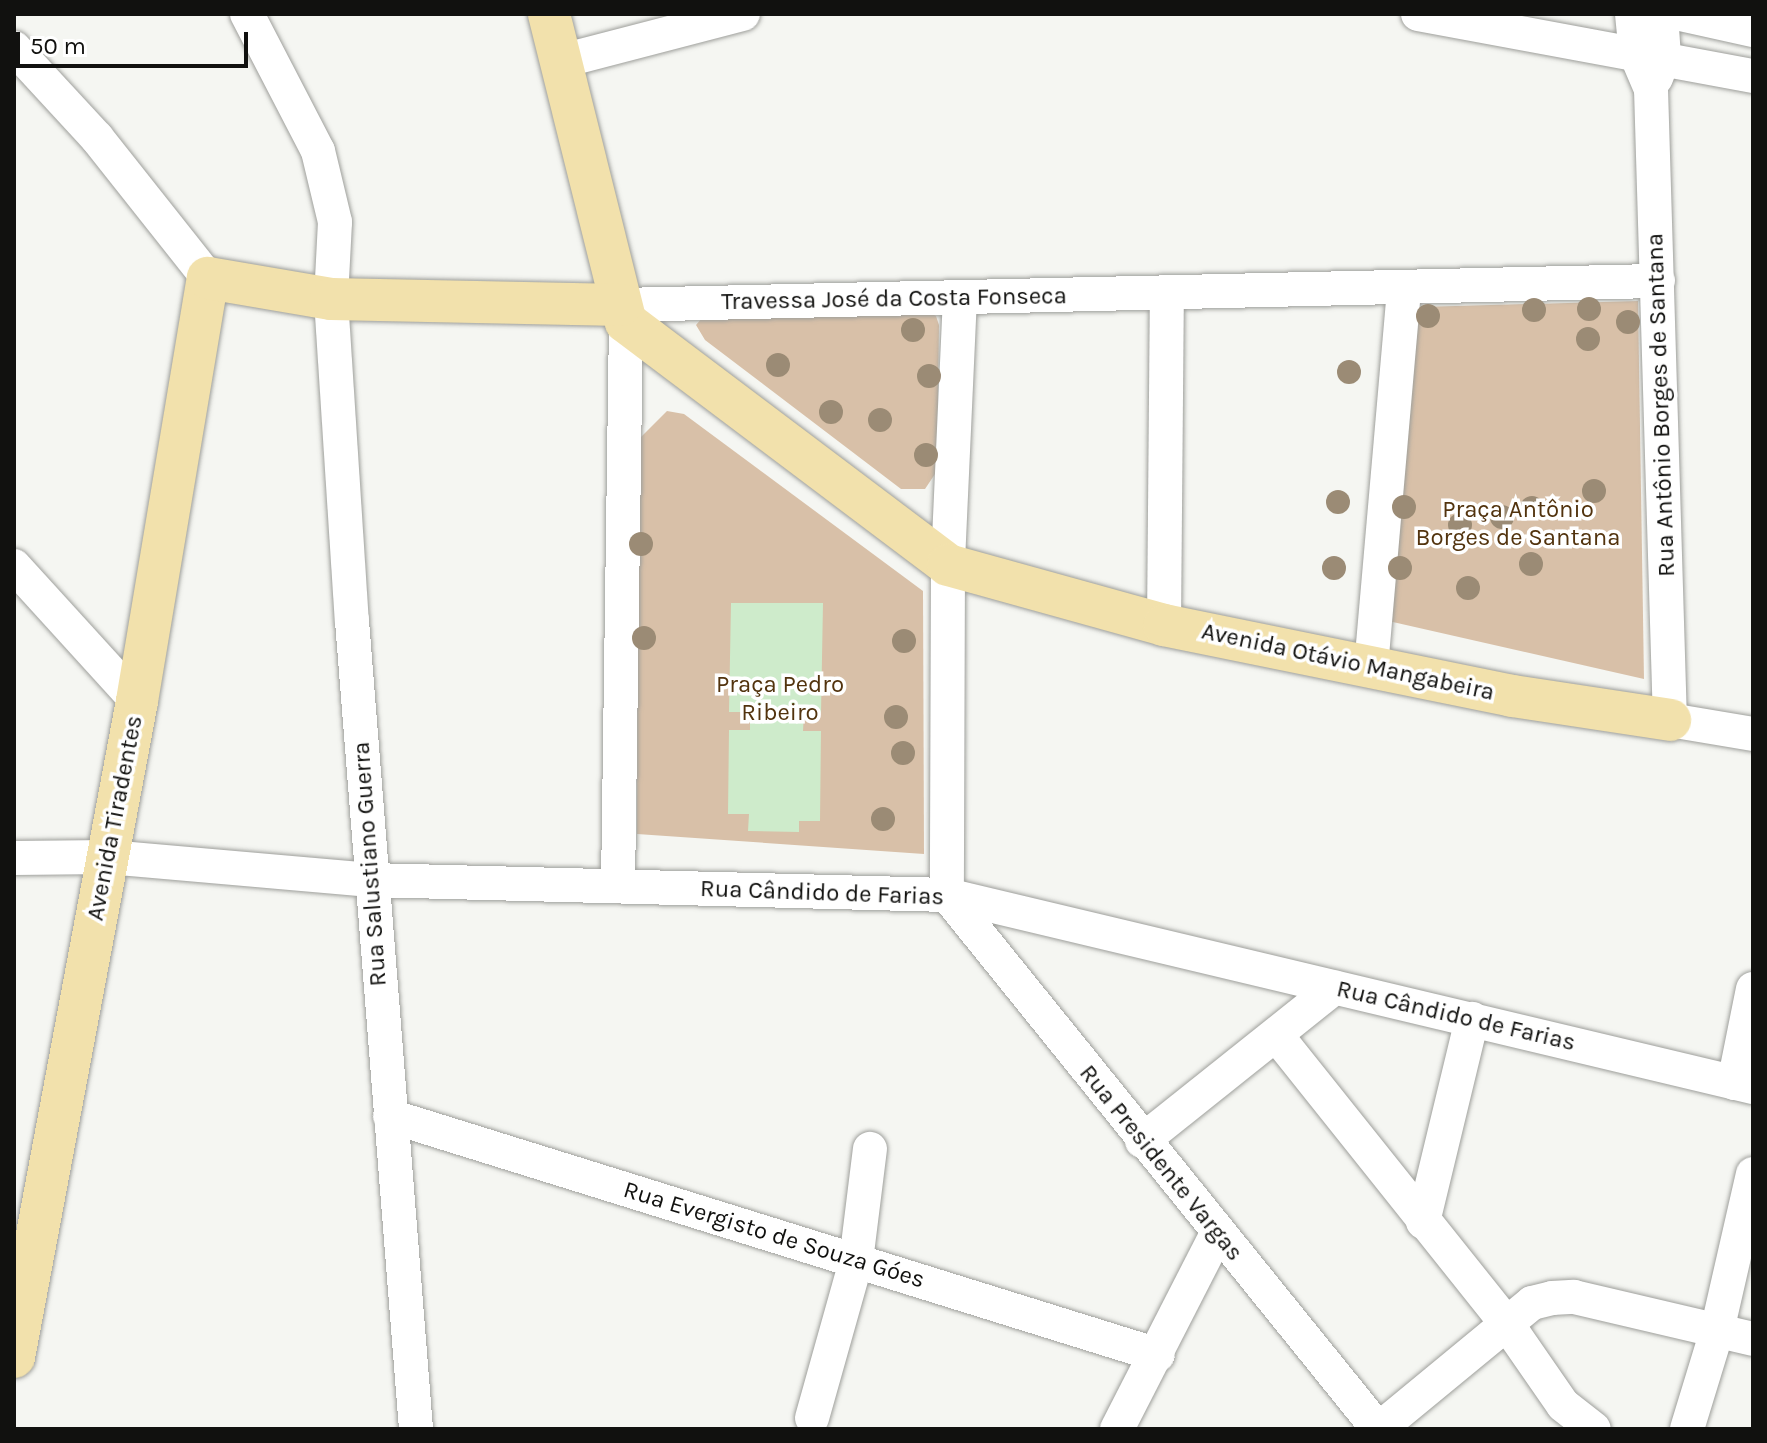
<!DOCTYPE html>
<html>
<head>
<meta charset="utf-8">
<style>
	body { margin:0 }
	#map { position:relative; width:1767px; height:1443px; overflow:hidden; background:#f5f6f2; font-family:Karla,sans-serif }
	div>[style] { position:absolute }
	.green>* { inset:0; background:#d8c0a8 }
	.building>* { inset:0; background:#ceebcb }
	.roads { filter:drop-shadow(0 0 2px #9e9f9b) drop-shadow(0 0 2px #9e9f9b) }
	.minor>* { height:34px; margin:-17px; padding:0 17px; transform-origin:17px; border-radius:17px; background:#fff }
	.major>* { height:42px; margin:-21px; padding:0 21px; transform-origin:21px; border-radius:21px; background:#f2e1ac }
	.trees>* { width:24px; height:24px; margin:-12px; border-radius:50%; background:#9b8b75 }
	span { translate:-50% -50%; white-space:nowrap; text-align:center; line-height:1.15; -webkit-text-stroke:7px #fff; paint-order:stroke }
	.street-label { font-size:24px; color:#11110f }
	.park-label { font-size:24px; color:#52330e }
	.frame { position:absolute; inset:0; border:16px solid #11110f; pointer-events:none }
	.scale { position:absolute; left:16px; top:32px; width:232px; height:36px; box-sizing:border-box; border:4px solid #11110f; border-top:0; padding-left:10px; font-size:24px; line-height:28px; white-space:nowrap; color:#11110f; -webkit-text-stroke:6px #fff; paint-order:stroke }
</style>
</head>
<body>
<div id="map">
	<div class="green">
		<div style="clip-path:polygon(1638px 301px,1644px 679px,1384px 620px,1420px 307px)"></div>
		<div style="clip-path:polygon(921px 308px,936px 316px,939px 325px,937px 471px,925px 489px,901px 489px,880px 473px,705px 340px,696px 325px,702px 318px)"></div>
		<div style="clip-path:polygon(667px 411px,684px 414px,923px 591px,924px 854px,637px 834px,638px 440px)"></div>
	</div>
	<div class="building">
		<div style="clip-path:polygon(731px 603px,823px 603px,821px 713px,804px 713px,803px 731px,821px 731px,820px 821px,799px 821px,799px 832px,748px 831px,749px 814px,728px 814px,729px 730px,750px 730px,750px 712px,729px 712px)"></div>
	</div>
	<div class="roads">
		<div class="minor">
			<div style="left:247px;top:14px;width:154px;rotate:62.6deg"></div>
			<div style="left:318px;top:151px;width:73px;rotate:76.5deg"></div>
			<div style="left:335px;top:222px;width:77px;rotate:93deg"></div>
			<div style="left:331px;top:299px;width:323px;rotate:86.3deg"></div>
			<div style="left:352px;top:621px;width:811px;rotate:85.47deg"></div>
			<div style="left:1418px;top:14px;width:341px;rotate:10.5deg"></div>
			<div style="left:1632px;top:14px;width:40px;rotate:84.3deg"></div>
			<div style="left:1636px;top:54px;width:38px;rotate:67deg"></div>
			<div style="left:1651px;top:89px;width:631px;rotate:88.28deg"></div>
			<div style="left:1670px;top:720px;width:84px;rotate:9.6deg"></div>
			<div style="left:1680px;top:14px;width:75px;rotate:12.4deg"></div>
			<div style="left:14px;top:48px;width:122px;rotate:47.3deg"></div>
			<div style="left:97px;top:138px;width:179px;rotate:51.6deg"></div>
			<div style="left:562px;top:61px;width:187px;rotate:-14.6deg"></div>
			<div style="left:1656px;top:78px;width:22px;rotate:-69deg"></div>
			<div style="left:1664px;top:57px;width:43px;rotate:-94deg"></div>
			<div style="left:960px;top:297px;width:268px;rotate:92.6deg"></div>
			<div style="left:948px;top:565px;width:330px;rotate:90.2deg"></div>
			<div style="left:947px;top:895px;width:686px;rotate:51.09deg"></div>
			<div style="left:621px;top:305px;width:1037px;rotate:-1.33deg"></div>
			<div style="left:14px;top:566px;width:183px;rotate:47.7deg"></div>
			<div style="left:1164px;top:625px;width:332px;rotate:-89.5deg"></div>
			<div style="left:1371px;top:667px;width:381px;rotate:-85deg"></div>
			<div style="left:14px;top:858px;width:94px;rotate:-0.6deg"></div>
			<div style="left:108px;top:857px;width:264px;rotate:5deg"></div>
			<div style="left:371px;top:880px;width:576px;rotate:1.49deg"></div>
			<div style="left:947px;top:895px;width:829px;rotate:13.4deg"></div>
			<div style="left:618px;top:886px;width:564px;rotate:-89.19deg"></div>
			<div style="left:1277px;top:1036px;width:369px;rotate:51.4deg"></div>
			<div style="left:1507px;top:1324px;width:98px;rotate:55.3deg"></div>
			<div style="left:1563px;top:1405px;width:39px;rotate:38deg"></div>
			<div style="left:1734px;top:1083px;width:96px;rotate:-78.6deg"></div>
			<div style="left:390px;top:1116px;width:804px;rotate:17.29deg"></div>
			<div style="left:1142px;top:1141px;width:246px;rotate:-38.6deg"></div>
			<div style="left:1423px;top:1222px;width:209px;rotate:-76.4deg"></div>
			<div style="left:812px;top:1418px;width:163px;rotate:-74.3deg"></div>
			<div style="left:856px;top:1261px;width:113px;rotate:-82.9deg"></div>
			<div style="left:1117px;top:1429px;width:219px;rotate:-62.9deg"></div>
			<div style="left:1379px;top:1429px;width:198px;rotate:-39.5deg"></div>
			<div style="left:1532px;top:1303px;width:21px;rotate:-14deg"></div>
			<div style="left:1552px;top:1298px;width:22px;rotate:-3deg"></div>
			<div style="left:1574px;top:1297px;width:184px;rotate:13.2deg"></div>
			<div style="left:1687px;top:1429px;width:102px;rotate:-73deg"></div>
			<div style="left:1717px;top:1331px;width:161px;rotate:-77.1deg"></div>
		</div>
		<div class="major">
			<div style="left:549px;top:14px;width:317px;rotate:76deg"></div>
			<div style="left:626px;top:322px;width:403px;rotate:37deg"></div>
			<div style="left:948px;top:565px;width:224px;rotate:15.5deg"></div>
			<div style="left:1164px;top:625px;width:355px;rotate:11.5deg"></div>
			<div style="left:1512px;top:696px;width:160px;rotate:8.6deg"></div>
			<div style="left:14px;top:1357px;width:667px;rotate:-79.38deg"></div>
			<div style="left:137px;top:701px;width:429px;rotate:-80.5deg"></div>
			<div style="left:208px;top:278px;width:125px;rotate:9.7deg"></div>
			<div style="left:331px;top:299px;width:290px;rotate:1.2deg"></div>
		</div>
	</div>
	<div class="trees">
		<div style="left:1589px;top:309px"></div>
		<div style="left:1534px;top:310px"></div>
		<div style="left:1428px;top:316px"></div>
		<div style="left:1628px;top:322px"></div>
		<div style="left:913px;top:330px"></div>
		<div style="left:1588px;top:339px"></div>
		<div style="left:778px;top:365px"></div>
		<div style="left:1349px;top:372px"></div>
		<div style="left:929px;top:376px"></div>
		<div style="left:831px;top:412px"></div>
		<div style="left:880px;top:420px"></div>
		<div style="left:926px;top:455px"></div>
		<div style="left:1594px;top:491px"></div>
		<div style="left:1338px;top:502px"></div>
		<div style="left:1404px;top:507px"></div>
		<div style="left:1532px;top:508px"></div>
		<div style="left:1502px;top:517px"></div>
		<div style="left:1460px;top:525px"></div>
		<div style="left:641px;top:544px"></div>
		<div style="left:1531px;top:564px"></div>
		<div style="left:1334px;top:568px"></div>
		<div style="left:1400px;top:568px"></div>
		<div style="left:1468px;top:588px"></div>
		<div style="left:644px;top:638px"></div>
		<div style="left:904px;top:641px"></div>
		<div style="left:896px;top:717px"></div>
		<div style="left:903px;top:753px"></div>
		<div style="left:883px;top:819px"></div>
	</div>
	<div class="street-label">
		<span style="left:894px;top:299px;rotate:-1deg">Travessa José da Costa Fonseca</span>
		<span style="left:1661px;top:405px;rotate:-92deg">Rua Antônio Borges de Santana</span>
		<span style="left:1348px;top:662px;rotate:12deg">Avenida Otávio Mangabeira</span>
		<span style="left:115px;top:818px;rotate:-79deg">Avenida Tiradentes</span>
		<span style="left:370px;top:864px;rotate:-94deg">Rua Salustiano Guerra</span>
		<span style="left:822px;top:893px;rotate:2deg">Rua Cândido de Farias</span>
		<span style="left:1456px;top:1016px;rotate:13deg">Rua Cândido de Farias</span>
		<span style="left:1161px;top:1163px;rotate:51deg">Rua Presidente Vargas</span>
		<span style="left:774px;top:1235px;rotate:17deg">Rua Evergisto de Souza Góes</span>
	</div>
	<div class="park-label">
		<span style="left:1518px;top:524px">Praça Antônio<br>Borges de Santana</span>
		<span style="left:780px;top:699px">Praça Pedro<br>Ribeiro</span>
	</div>
	<div class="frame"></div>
	<div class="scale">50 m</div>
</div>
</body>
</html>
